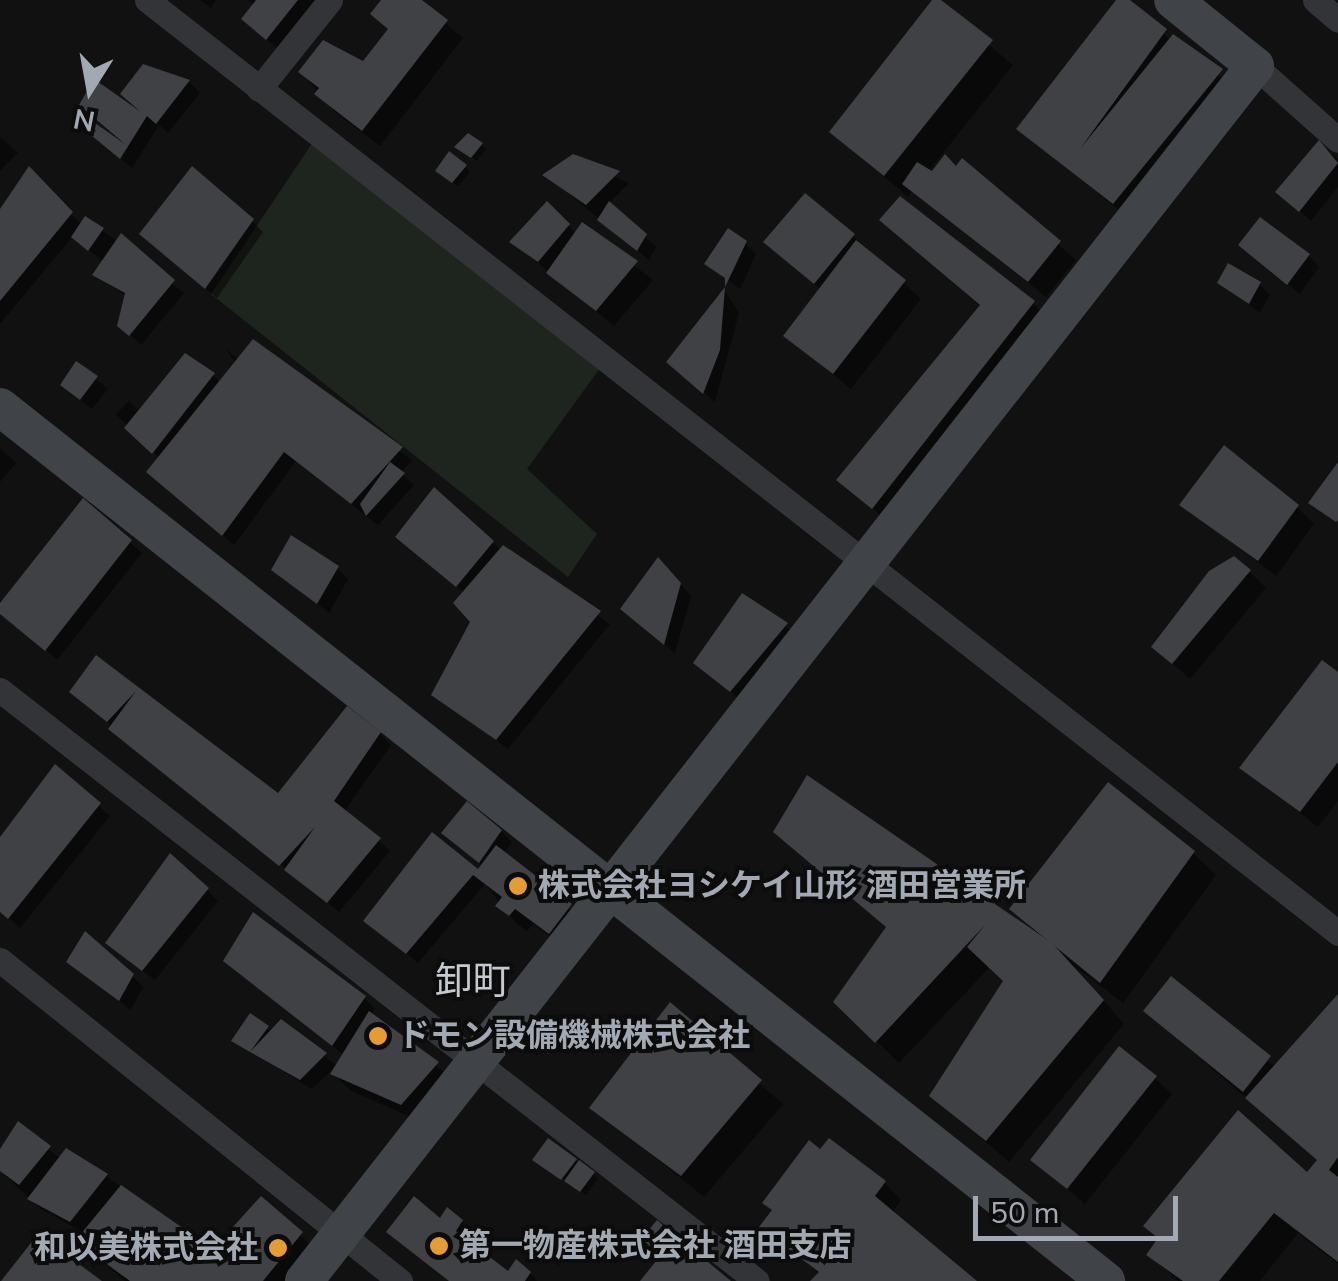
<!DOCTYPE html>
<html>
<head>
<meta charset="utf-8">
<style>
	body { margin:0 }
	#map { position:relative; width:1338px; height:1281px; overflow:hidden; background:#111112; font-family:"Nunito Sans","Noto Sans JP",sans-serif }
	div>[style] { position:absolute }
	.green>* { inset:0; background:#1e251e }
	.shadow>* { inset:0; background:#0007 }
	.building>* { inset:0; background:#404145 }
	.street>* { height:25px; margin:-12.5px; padding:0 12.5px; transform-origin:12.5px; border-radius:12.5px; background:#323437 }
	.secondary>* { height:38px; margin:-19px; padding:0 19px; transform-origin:19px; border-radius:19px; background:#404347 }
	.dots>* { width:28px; height:28px; translate:-50% -50%; box-sizing:border-box; border:5px solid #0c0c0d; border-radius:50% }
	span { translate:-50% -50%; white-space:nowrap; text-align:center; line-height:1.15; -webkit-text-stroke:8px #0c0c0d; paint-order:stroke }
	.poi-label { font-size:32px; color:#a3a9b2; font-weight:700 }
	.left { translate:0 -50%; text-align:left }
	.right { translate:-100% -50%; text-align:right }
	.quarter-label { font-size:38px; color:#c4c8cf }
	.north { position:absolute; left:40px; top:40px; width:100px; height:100px; -webkit-text-stroke:8px #0c0c0d; paint-order:stroke; rotate:191deg; font-size:28px; font-weight:700; line-height:40px; text-align:center; color:#a3a9b2 }
	.north::after { content:''; display:block; margin:auto; width:35px; height:45px; background:#a3a9b2; clip-path:polygon(50% 0,100% 100%,50% 72%,0 100%) }
	.scale { position:absolute; left:973px; top:1196px; width:205px; height:45px; box-sizing:border-box; border:5px solid #a3a9b2; border-top:0; padding-left:12px; font-size:30px; line-height:35px; white-space:nowrap; color:#a3a9b2; -webkit-text-stroke:8px #0c0c0d; paint-order:stroke }
</style>
</head>
<body>
<div id="map">
	<div class="green">
		<div style="clip-path:polygon(313px 142px,600px 368px,527px 469px,597px 534px,568px 577px,211px 294px)"></div>
	</div>
	<div class="shadow">
		<div style="clip-path:polygon(200px 0,216px 0,211px 8px)"></div>
		<div style="clip-path:polygon(248px 0,317px 0,278px 49px,255px 30px,255px 6px)"></div>
		<div style="clip-path:polygon(385px 0,418px 0,463px 38px,380px 146px,334px 111px,301px 72px,364px 65px,390px 30px)"></div>
		<div style="clip-path:polygon(935px 0,1013px 65px,928px 172px,956px 169px,962px 162px,1076px 260px,1046px 297px,912px 191px,908px 197px,832px 132px)"></div>
		<div style="clip-path:polygon(1119px 0,1243px 94px,1136px 224px,1019px 129px)"></div>
		<div style="clip-path:polygon(144px 67px,189px 82px,200px 93px,168px 133px,159px 125px,132px 168px,100px 142px,117px 140px,142px 113px)"></div>
		<div style="clip-path:polygon(0 137px,18px 153px,0 171px)"></div>
		<div style="clip-path:polygon(1319px 143px,1338px 159px,1338px 187px,1311px 221px,1290px 202px)"></div>
		<div style="clip-path:polygon(481px 145px,486px 149px,477px 161px,462px 151px)"></div>
		<div style="clip-path:polygon(574px 157px,629px 183px,608px 204px,656px 247px,649px 260px,546px 175px)"></div>
		<div style="clip-path:polygon(465px 167px,470px 172px,458px 186px,443px 175px)"></div>
		<div style="clip-path:polygon(29px 170px,82px 225px,102px 230px,184px 293px,141px 345px,120px 325px,127px 297px,95px 274px,103px 262px,73px 236px,0 324px,0 213px)"></div>
		<div style="clip-path:polygon(547px 204px,576px 234px,582px 226px,653px 280px,614px 326px,513px 242px)"></div>
		<div style="clip-path:polygon(882px 220px,1033px 303px,1055px 325px,896px 529px,840px 479px,981px 307px)"></div>
		<div style="clip-path:polygon(252px 221px,263px 232px,217px 298px,153px 245px)"></div>
		<div style="clip-path:polygon(853px 236px,921px 299px,851px 389px,786px 336px,821px 290px,784px 258px)"></div>
		<div style="clip-path:polygon(745px 243px,756px 254px,740px 289px,707px 264px)"></div>
		<div style="clip-path:polygon(1253px 256px,1309px 256px,1319px 267px,1300px 294px)"></div>
		<div style="clip-path:polygon(1220px 283px,1259px 284px,1270px 295px,1260px 313px)"></div>
		<div style="clip-path:polygon(725px 291px,739px 313px,715px 402px,670px 362px)"></div>
		<div style="clip-path:polygon(253px 343px,412px 460px,400px 473px,414px 485px,378px 525px,296px 461px,234px 545px,161px 483px,160px 459px,116px 414px,129px 401px,140px 412px,213px 375px,221px 383px,236px 364px,226px 349px,239px 360px)"></div>
		<div style="clip-path:polygon(77px 364px,108px 389px,92px 409px,74px 395px)"></div>
		<div style="clip-path:polygon(0 448px,16px 463px,0 482px)"></div>
		<div style="clip-path:polygon(83px 502px,142px 553px,57px 660px,0 607px)"></div>
		<div style="clip-path:polygon(1183px 505px,1297px 507px,1314px 524px,1276px 576px)"></div>
		<div style="clip-path:polygon(492px 543px,610px 624px,508px 749px,434px 694px,473px 621px,465px 593px,409px 547px)"></div>
		<div style="clip-path:polygon(337px 568px,348px 579px,329px 613px,274px 570px)"></div>
		<div style="clip-path:polygon(669px 571px,691px 596px,675px 653px,634px 619px)"></div>
		<div style="clip-path:polygon(1249px 571px,1266px 588px,1190px 679px,1154px 647px)"></div>
		<div style="clip-path:polygon(742px 596px,798px 636px,742px 701px,707px 673px)"></div>
		<div style="clip-path:polygon(97px 658px,279px 796px,380px 734px,391px 745px,344px 812px,390px 851px,339px 912px,83px 702px)"></div>
		<div style="clip-path:polygon(1338px 676px,1338px 801px,1318px 827px,1242px 768px)"></div>
		<div style="clip-path:polygon(55px 768px,110px 816px,20px 928px,0 910px,0 841px)"></div>
		<div style="clip-path:polygon(501px 831px,512px 842px,503px 854px,587px 923px,567px 949px,533px 924px,527px 931px,515px 922px,485px 884px,418px 963px,366px 921px,432px 836px,478px 873px,483px 866px,456px 844px)"></div>
		<div style="clip-path:polygon(776px 832px,1039px 935px,1013px 909px,1193px 853px,1216px 875px,1123px 1003px,1073px 965px,1124px 1024px,1009px 1162px,932px 1095px,1006px 981px,990px 967px,899px 1063px,836px 1001px,888px 929px)"></div>
		<div style="clip-path:polygon(207px 890px,218px 901px,155px 980px,119px 953px)"></div>
		<div style="clip-path:polygon(69px 962px,132px 976px,143px 987px,131px 1010px)"></div>
		<div style="clip-path:polygon(237px 972px,364px 998px,375px 1009px,371px 1015px,454px 1080px,419px 1121px,350px 1090px,331px 1071px,312px 1089px,234px 1041px,251px 1017px,272px 1032px,282px 1022px,337px 1066px,344px 1055px)"></div>
		<div style="clip-path:polygon(1338px 998px,1338px 1264px,1298px 1233px,1260px 1281px,1178px 1281px,1150px 1254px,1308px 1176px,1319px 1161px,1151px 1016px,1277px 1066px)"></div>
		<div style="clip-path:polygon(670px 1006px,783px 1104px,704px 1197px,593px 1107px)"></div>
		<div style="clip-path:polygon(1155px 1078px,1172px 1094px,1085px 1204px,1033px 1160px)"></div>
		<div style="clip-path:polygon(18px 1125px,61px 1159px,106px 1176px,214px 1252px,261px 1200px,324px 1256px,304px 1281px,125px 1281px,78px 1241px,85px 1233px,41px 1209px,0 1171px,0 1154px)"></div>
		<div style="clip-path:polygon(829px 1142px,885px 1183px,901px 1200px,892px 1213px,973px 1281px,813px 1281px,819px 1273px,762px 1227px)"></div>
		<div style="clip-path:polygon(536px 1160px,575px 1160px,598px 1178px,586px 1195px)"></div>
		<div style="clip-path:polygon(440px 1221px,461px 1222px,472px 1233px,466px 1242px,508px 1274px,530px 1273px,537px 1281px,449px 1281px)"></div>
	</div>
	<div class="building">
		<div style="clip-path:polygon(256px 0,298px 0,266px 40px,241px 19px)"></div>
		<div style="clip-path:polygon(381px 0,422px 0,448px 20px,362px 131px,314px 94px,319px 88px,298px 72px,323px 40px,363px 61px,388px 29px,370px 14px)"></div>
		<div style="clip-path:polygon(932px 0,941px 0,993px 40px,884px 176px,829px 132px)"></div>
		<div style="clip-path:polygon(1116px 0,1130px 0,1167px 29px,1080px 149px,1173px 34px,1223px 69px,1113px 204px,1016px 129px)"></div>
		<div style="clip-path:polygon(143px 64px,190px 80px,156px 124px,147px 116px,120px 159px,86px 131px,92px 121px,125px 144px,79px 105px,94px 79px,141px 112px,120px 94px)"></div>
		<div style="clip-path:polygon(468px 133px,483px 143px,471px 158px,454px 147px)"></div>
		<div style="clip-path:polygon(1319px 140px,1338px 163px,1299px 212px,1275px 192px)"></div>
		<div style="clip-path:polygon(449px 151px,467px 165px,452px 183px,435px 171px)"></div>
		<div style="clip-path:polygon(573px 154px,620px 171px,586px 205px,542px 175px)"></div>
		<div style="clip-path:polygon(945px 154px,956px 166px,962px 158px,1061px 241px,1028px 282px,902px 184px,917px 162px,932px 171px)"></div>
		<div style="clip-path:polygon(29px 166px,73px 212px,0 301px,0 209px)"></div>
		<div style="clip-path:polygon(192px 166px,254px 219px,205px 289px,139px 234px)"></div>
		<div style="clip-path:polygon(805px 193px,855px 234px,814px 284px,763px 242px)"></div>
		<div style="clip-path:polygon(900px 196px,1035px 301px,872px 509px,836px 480px,980px 305px,879px 220px)"></div>
		<div style="clip-path:polygon(547px 201px,570px 224px,538px 262px,509px 242px)"></div>
		<div style="clip-path:polygon(609px 201px,647px 234px,637px 251px,597px 220px)"></div>
		<div style="clip-path:polygon(85px 216px,104px 228px,88px 251px,71px 237px)"></div>
		<div style="clip-path:polygon(1260px 217px,1310px 254px,1287px 285px,1238px 245px)"></div>
		<div style="clip-path:polygon(582px 222px,638px 261px,596px 311px,546px 273px)"></div>
		<div style="clip-path:polygon(728px 228px,747px 241px,725px 287px,725px 278px,704px 264px)"></div>
		<div style="clip-path:polygon(121px 233px,175px 280px,129px 336px,117px 326px,125px 293px,92px 275px)"></div>
		<div style="clip-path:polygon(856px 240px,906px 280px,833px 374px,783px 336px)"></div>
		<div style="clip-path:polygon(1228px 263px,1261px 282px,1249px 304px,1217px 283px)"></div>
		<div style="clip-path:polygon(725px 287px,720px 350px,703px 394px,666px 362px)"></div>
		<div style="clip-path:polygon(253px 339px,403px 447px,351px 504px,284px 452px,222px 536px,146px 472px)"></div>
		<div style="clip-path:polygon(185px 353px,215px 373px,152px 454px,124px 428px)"></div>
		<div style="clip-path:polygon(76px 361px,98px 376px,80px 400px,60px 385px)"></div>
		<div style="clip-path:polygon(1224px 445px,1299px 505px,1258px 561px,1179px 505px)"></div>
		<div style="clip-path:polygon(390px 462px,405px 473px,366px 516px,360px 504px)"></div>
		<div style="clip-path:polygon(1338px 462px,1338px 520px,1336px 522px,1308px 503px)"></div>
		<div style="clip-path:polygon(434px 487px,494px 541px,456px 587px,395px 537px)"></div>
		<div style="clip-path:polygon(83px 498px,132px 540px,45px 651px,0 614px,0 603px)"></div>
		<div style="clip-path:polygon(291px 535px,339px 566px,317px 604px,271px 570px)"></div>
		<div style="clip-path:polygon(503px 545px,601px 611px,496px 740px,431px 695px,470px 622px,453px 603px)"></div>
		<div style="clip-path:polygon(1234px 556px,1251px 570px,1172px 664px,1151px 647px,1209px 571px)"></div>
		<div style="clip-path:polygon(658px 557px,681px 583px,664px 645px,620px 609px)"></div>
		<div style="clip-path:polygon(742px 593px,788px 623px,730px 692px,693px 663px)"></div>
		<div style="clip-path:polygon(96px 655px,278px 793px,347px 706px,381px 732px,334px 801px,381px 838px,327px 903px,284px 870px,315px 827px,279px 866px,108px 729px,136px 691px,107px 722px,69px 692px)"></div>
		<div style="clip-path:polygon(1322px 660px,1338px 672px,1338px 762px,1300px 812px,1239px 768px)"></div>
		<div style="clip-path:polygon(55px 764px,101px 803px,8px 919px,0 912px,0 837px)"></div>
		<div style="clip-path:polygon(807px 775px,1052px 943px,1104px 1000px,986px 1141px,929px 1096px,1003px 981px,967px 947px,985px 925px,875px 1043px,833px 1002px,886px 927px,773px 832px)"></div>
		<div style="clip-path:polygon(1108px 782px,1195px 851px,1100px 983px,1009px 909px)"></div>
		<div style="clip-path:polygon(467px 801px,502px 830px,479px 863px,441px 833px)"></div>
		<div style="clip-path:polygon(432px 832px,478px 869px,496px 845px,572px 904px,549px 934px,515px 909px,509px 916px,495px 906px,502px 897px,473px 875px,406px 954px,363px 921px)"></div>
		<div style="clip-path:polygon(170px 853px,209px 888px,142px 971px,105px 943px)"></div>
		<div style="clip-path:polygon(253px 912px,366px 996px,332px 1046px,223px 961px)"></div>
		<div style="clip-path:polygon(85px 931px,134px 974px,119px 1001px,66px 962px)"></div>
		<div style="clip-path:polygon(1171px 976px,1271px 1056px,1243px 1092px,1143px 1011px)"></div>
		<div style="clip-path:polygon(1338px 994px,1338px 1157px,1329px 1170px,1338px 1177px,1338px 1262px,1274px 1213px,1219px 1281px,1183px 1281px,1146px 1255px,1158px 1238px,1143px 1226px,1238px 1110px,1307px 1172px,1317px 1160px,1245px 1098px)"></div>
		<div style="clip-path:polygon(670px 1002px,762px 1080px,681px 1176px,589px 1108px)"></div>
		<div style="clip-path:polygon(369px 1011px,439px 1062px,401px 1105px,330px 1074px)"></div>
		<div style="clip-path:polygon(250px 1013px,269px 1026px,250px 1052px,281px 1019px,327px 1053px,300px 1080px,250px 1052px,231px 1041px)"></div>
		<div style="clip-path:polygon(1119px 1046px,1157px 1076px,1067px 1189px,1030px 1160px)"></div>
		<div style="clip-path:polygon(18px 1121px,51px 1146px,19px 1185px,0 1171px,0 1149px)"></div>
		<div style="clip-path:polygon(548px 1138px,577px 1159px,561px 1180px,532px 1160px)"></div>
		<div style="clip-path:polygon(829px 1138px,886px 1181px,875px 1196px,977px 1281px,810px 1281px,819px 1272px,759px 1227px,772px 1210px,762px 1203px,809px 1140px,820px 1149px)"></div>
		<div style="clip-path:polygon(66px 1148px,108px 1174px,70px 1222px,27px 1199px)"></div>
		<div style="clip-path:polygon(579px 1160px,595px 1172px,580px 1192px,564px 1181px)"></div>
		<div style="clip-path:polygon(121px 1185px,213px 1249px,261px 1196px,303px 1232px,263px 1281px,130px 1281px,75px 1241px)"></div>
		<div style="clip-path:polygon(414px 1196px,440px 1218px,447px 1207px,463px 1220px,456px 1231px,508px 1271px,516px 1259px,531px 1272px,525px 1281px,449px 1281px,386px 1232px)"></div>
		<div style="clip-path:polygon(657px 1220px,731px 1281px,640px 1281px,657px 1260px,637px 1244px)"></div>
		<div style="clip-path:polygon(38px 1234px,102px 1281px,1px 1281px)"></div>
	</div>
	<div class="street">
		<div style="left:147px;top:0;width:1513px;rotate:38.07deg"></div>
		<div style="left:1315px;top:0;width:30px;rotate:41deg"></div>
		<div style="left:1255px;top:66px;width:111px;rotate:41.7deg"></div>
		<div style="left:259px;top:89px;width:114px;rotate:-51.4deg"></div>
		<div style="left:0;top:690px;width:960px;rotate:37.98deg"></div>
		<div style="left:0;top:960px;width:513px;rotate:38.75deg"></div>
	</div>
	<div class="secondary">
		<div style="left:0;top:407px;width:1410px;rotate:38.32deg"></div>
		<div style="left:304px;top:1281px;width:1543px;rotate:-51.95deg"></div>
		<div style="left:1255px;top:66px;width:105px;rotate:-141.2deg"></div>
	</div>
	<div class="dots">
		<div style="left:518px;top:886px;background:#e59b36"></div>
		<div style="left:378px;top:1036px;background:#e59b36"></div>
		<div style="left:439px;top:1246px;background:#e59b36"></div>
		<div style="left:278px;top:1248px;background:#e59b36"></div>
	</div>
	<div class="poi-label">
		<span class="left" style="left:538px;top:886px">株式会社ヨシケイ山形 酒田営業所</span>
		<span class="left" style="left:398px;top:1036px">ドモン設備機械株式会社</span>
		<span class="left" style="left:459px;top:1246px">第一物産株式会社 酒田支店</span>
		<span class="right" style="left:258px;top:1248px">和以美株式会社</span>
	</div>
	<div class="quarter-label">
		<span style="left:473px;top:982px">卸町</span>
	</div>
	<div class="north">N</div>
	<div class="scale">50 m</div>
</div>
</body>
</html>
